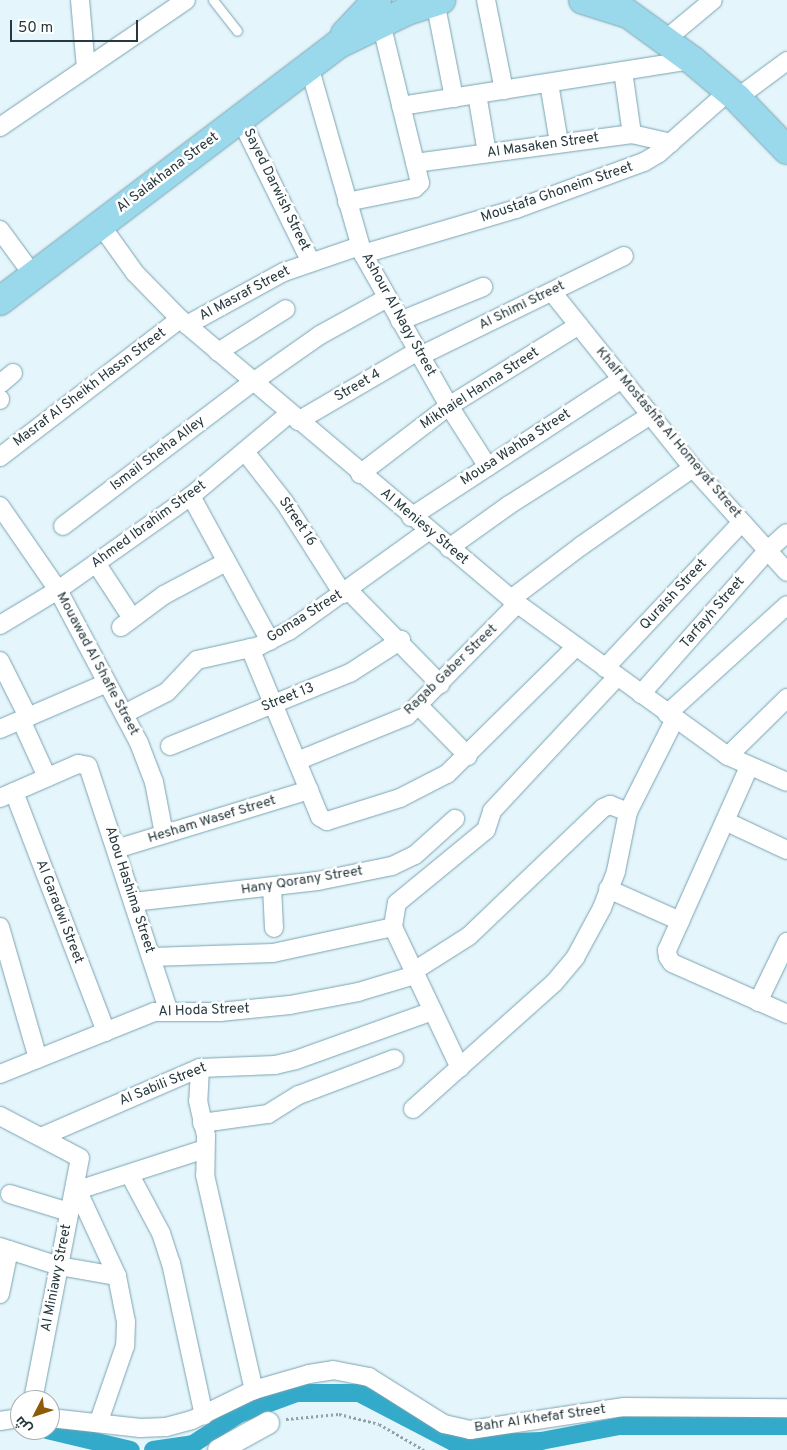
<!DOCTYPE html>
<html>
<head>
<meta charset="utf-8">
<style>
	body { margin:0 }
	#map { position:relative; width:787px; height:1450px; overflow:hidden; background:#e4f5fb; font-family:Overpass,Cairo,sans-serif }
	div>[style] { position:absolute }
	.canal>* { height:18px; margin:-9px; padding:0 9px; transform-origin:9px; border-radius:9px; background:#34aaca }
	.path>* { height:3px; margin-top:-1.5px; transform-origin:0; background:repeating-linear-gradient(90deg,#91a3a8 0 2.5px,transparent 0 5px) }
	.roads { filter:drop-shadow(0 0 1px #79a3b1) drop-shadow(0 0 1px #79a3b1) }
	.service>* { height:9px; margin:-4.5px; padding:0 4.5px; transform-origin:4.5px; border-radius:4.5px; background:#fff }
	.minor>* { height:18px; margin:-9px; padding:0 9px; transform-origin:9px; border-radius:9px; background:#fff }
	.tertiary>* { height:22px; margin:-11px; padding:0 11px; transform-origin:11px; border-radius:11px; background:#fff }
	.primary>* { height:28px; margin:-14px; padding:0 14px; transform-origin:14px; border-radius:14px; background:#9ad8eb }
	span { translate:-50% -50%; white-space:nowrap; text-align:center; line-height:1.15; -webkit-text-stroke:5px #fff; paint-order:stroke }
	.street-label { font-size:14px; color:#27393e }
	.north { position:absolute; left:10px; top:1390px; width:50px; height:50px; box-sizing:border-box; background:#fff; border:1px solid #a9b0b2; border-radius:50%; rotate:229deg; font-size:14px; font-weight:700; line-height:20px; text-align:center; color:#27393e }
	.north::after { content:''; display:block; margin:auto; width:18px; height:22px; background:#8d5a08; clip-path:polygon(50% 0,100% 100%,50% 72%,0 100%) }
	.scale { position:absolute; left:10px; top:20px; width:128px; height:22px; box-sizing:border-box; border:2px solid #27393e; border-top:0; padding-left:6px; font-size:15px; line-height:18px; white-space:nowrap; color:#27393e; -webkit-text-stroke:4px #fff; paint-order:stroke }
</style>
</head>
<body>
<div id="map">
	<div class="canal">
		<div style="left:47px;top:1430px;width:86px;rotate:13.4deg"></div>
		<div style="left:153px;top:1450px;width:40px;rotate:-8.5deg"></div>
		<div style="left:193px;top:1444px;width:55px;rotate:-33.1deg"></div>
		<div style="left:239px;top:1414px;width:62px;rotate:-19.9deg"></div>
		<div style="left:297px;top:1393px;width:62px"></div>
		<div style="left:359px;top:1393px;width:110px;rotate:27.5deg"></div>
		<div style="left:457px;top:1444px;width:84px;rotate:-2deg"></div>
		<div style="left:541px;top:1441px;width:80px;rotate:-10.8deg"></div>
		<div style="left:620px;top:1426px;width:167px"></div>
	</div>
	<div class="path">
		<div style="left:286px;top:1419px;width:53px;rotate:-5.4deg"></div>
		<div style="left:339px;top:1414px;width:41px;rotate:14deg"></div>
		<div style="left:379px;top:1424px;width:52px;rotate:30deg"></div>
	</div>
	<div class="roads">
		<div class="service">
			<div style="left:213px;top:0;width:39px;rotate:52deg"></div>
		</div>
		<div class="minor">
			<div style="left:80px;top:0;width:68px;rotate:85deg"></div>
			<div style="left:486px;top:0;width:92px;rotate:78.7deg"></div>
			<div style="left:435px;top:1px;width:99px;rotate:78.9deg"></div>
			<div style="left:665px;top:40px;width:62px;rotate:-39.8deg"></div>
			<div style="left:309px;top:66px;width:196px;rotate:74deg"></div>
			<div style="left:363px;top:254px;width:175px;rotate:60.5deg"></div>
			<div style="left:449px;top:406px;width:72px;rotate:57.4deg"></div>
			<div style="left:623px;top:71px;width:64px;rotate:81.9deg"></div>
			<div style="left:549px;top:83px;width:61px;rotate:80.5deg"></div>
			<div style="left:477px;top:94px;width:60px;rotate:80.4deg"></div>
			<div style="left:737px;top:98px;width:62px;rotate:-36.5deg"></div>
			<div style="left:401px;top:106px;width:295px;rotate:-9deg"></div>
			<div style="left:240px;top:118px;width:161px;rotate:63.8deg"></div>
			<div style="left:0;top:127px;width:225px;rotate:-34.3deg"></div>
			<div style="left:415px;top:163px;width:219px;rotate:-7.6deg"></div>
			<div style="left:632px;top:134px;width:40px;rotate:13deg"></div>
			<div style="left:347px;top:202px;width:69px;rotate:-11.6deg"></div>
			<div style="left:415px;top:188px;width:7px;rotate:-45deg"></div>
			<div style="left:420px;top:183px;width:173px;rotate:-103.7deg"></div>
			<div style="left:100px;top:224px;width:60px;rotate:54.5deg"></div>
			<div style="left:135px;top:273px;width:64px;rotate:45.6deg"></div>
			<div style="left:180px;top:319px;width:434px;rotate:40.2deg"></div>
			<div style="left:511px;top:599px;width:268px;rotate:35.9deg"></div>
			<div style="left:728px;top:756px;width:64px;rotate:23.8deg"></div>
			<div style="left:0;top:230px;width:56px;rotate:53.7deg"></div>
			<div style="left:363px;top:254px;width:159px;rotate:-16.4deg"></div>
			<div style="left:516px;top:209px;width:136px;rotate:-20.2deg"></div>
			<div style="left:644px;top:162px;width:17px;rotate:-31deg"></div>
			<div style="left:659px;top:153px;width:94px;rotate:-41.5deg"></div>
			<div style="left:552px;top:292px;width:226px;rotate:51.3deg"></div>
			<div style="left:693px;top:468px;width:140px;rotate:47.9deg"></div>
			<div style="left:400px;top:321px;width:90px;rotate:-22.3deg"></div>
			<div style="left:187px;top:325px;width:111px;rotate:-28.7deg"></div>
			<div style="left:284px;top:272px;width:80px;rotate:-18.9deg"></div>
			<div style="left:218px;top:352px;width:80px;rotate:-32.3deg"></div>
			<div style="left:420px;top:356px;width:227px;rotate:-26.1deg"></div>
			<div style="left:0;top:384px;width:17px;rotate:-40deg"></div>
			<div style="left:0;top:399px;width:1px;rotate:90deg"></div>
			<div style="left:298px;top:421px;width:139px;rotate:-30.3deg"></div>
			<div style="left:246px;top:453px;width:63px;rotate:52deg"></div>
			<div style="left:285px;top:503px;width:108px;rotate:57.5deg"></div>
			<div style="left:0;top:457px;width:227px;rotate:-37.5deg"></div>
			<div style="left:360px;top:474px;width:112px;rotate:-37.4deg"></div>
			<div style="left:449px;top:406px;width:153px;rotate:-31.9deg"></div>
			<div style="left:191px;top:496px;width:165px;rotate:61.4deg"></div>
			<div style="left:0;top:506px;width:102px;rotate:55.4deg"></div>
			<div style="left:58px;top:590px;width:173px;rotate:62.1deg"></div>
			<div style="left:139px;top:743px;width:42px;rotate:69deg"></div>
			<div style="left:154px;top:782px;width:53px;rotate:79.1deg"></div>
			<div style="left:411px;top:517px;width:252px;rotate:-33.2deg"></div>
			<div style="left:63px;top:526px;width:238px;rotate:-37.2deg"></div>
			<div style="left:253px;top:382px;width:82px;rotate:-35deg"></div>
			<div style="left:320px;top:335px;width:77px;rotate:-28.9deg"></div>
			<div style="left:449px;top:548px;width:74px;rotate:-35.6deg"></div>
			<div style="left:509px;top:505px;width:168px;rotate:-32.4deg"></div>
			<div style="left:96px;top:563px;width:66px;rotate:56.8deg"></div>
			<div style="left:348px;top:590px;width:132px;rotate:45.6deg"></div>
			<div style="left:511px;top:599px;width:88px;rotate:-37.1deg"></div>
			<div style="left:581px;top:546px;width:136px;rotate:-34.9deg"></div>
			<div style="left:0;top:625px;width:68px;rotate:-31.1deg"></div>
			<div style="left:58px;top:590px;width:163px;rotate:-35.3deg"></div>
			<div style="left:191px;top:496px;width:129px;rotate:-40deg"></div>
			<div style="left:121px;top:627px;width:54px;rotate:-36.7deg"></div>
			<div style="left:164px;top:595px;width:70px;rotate:-28deg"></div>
			<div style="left:250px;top:648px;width:183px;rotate:67.5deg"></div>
			<div style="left:320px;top:817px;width:8px;rotate:30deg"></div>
			<div style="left:327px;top:821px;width:77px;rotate:-17.5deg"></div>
			<div style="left:400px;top:798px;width:53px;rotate:-27.1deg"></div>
			<div style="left:447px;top:774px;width:181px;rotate:-44.6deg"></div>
			<div style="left:0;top:661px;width:63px;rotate:63.4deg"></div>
			<div style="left:605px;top:668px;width:200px;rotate:-46.8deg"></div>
			<div style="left:641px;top:694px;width:192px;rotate:-48.6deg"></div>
			<div style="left:768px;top:550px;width:25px;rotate:-42deg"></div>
			<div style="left:419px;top:706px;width:70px;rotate:45.6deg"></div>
			<div style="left:124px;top:714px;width:48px;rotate:-27.1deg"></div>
			<div style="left:167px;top:692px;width:44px;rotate:-46.8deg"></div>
			<div style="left:197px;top:660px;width:64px;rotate:-12.7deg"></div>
			<div style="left:259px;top:646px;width:34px;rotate:-27deg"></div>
			<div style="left:289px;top:631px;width:171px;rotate:-35.7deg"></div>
			<div style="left:667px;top:714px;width:162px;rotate:-42.2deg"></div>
			<div style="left:21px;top:720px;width:63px;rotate:65.5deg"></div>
			<div style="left:0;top:729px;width:116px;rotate:-23.3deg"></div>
			<div style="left:170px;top:746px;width:194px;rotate:-22.1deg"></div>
			<div style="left:350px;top:673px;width:61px;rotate:-32.9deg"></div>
			<div style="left:728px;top:756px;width:83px;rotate:-44.5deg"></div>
			<div style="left:297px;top:761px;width:119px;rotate:-22.2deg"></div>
			<div style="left:407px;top:716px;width:157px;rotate:-45.5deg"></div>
			<div style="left:749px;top:767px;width:201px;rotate:114.1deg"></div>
			<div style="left:667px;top:950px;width:7px;rotate:82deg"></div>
			<div style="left:668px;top:957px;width:7px;rotate:56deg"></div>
			<div style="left:672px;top:963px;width:126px;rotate:23.9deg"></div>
			<div style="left:14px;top:792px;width:257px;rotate:69deg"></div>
			<div style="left:0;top:798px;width:85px;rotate:-23.6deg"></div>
			<div style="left:78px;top:764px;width:10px;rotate:11deg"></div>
			<div style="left:88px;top:766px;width:257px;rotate:71.8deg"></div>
			<div style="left:725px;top:821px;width:68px;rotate:25.1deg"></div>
			<div style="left:116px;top:849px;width:202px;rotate:-17deg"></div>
			<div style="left:272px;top:887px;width:41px;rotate:87.2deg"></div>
			<div style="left:608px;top:889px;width:79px;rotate:24deg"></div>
			<div style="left:133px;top:902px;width:186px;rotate:-6.5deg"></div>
			<div style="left:318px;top:881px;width:76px;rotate:-11.5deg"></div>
			<div style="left:392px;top:866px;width:25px;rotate:-26deg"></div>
			<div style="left:415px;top:855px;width:54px;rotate:-42deg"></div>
			<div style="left:0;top:927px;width:137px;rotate:73.9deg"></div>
			<div style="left:393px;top:927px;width:156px;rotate:64.6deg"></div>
			<div style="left:151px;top:957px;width:122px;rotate:-1.9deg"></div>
			<div style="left:273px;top:953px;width:123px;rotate:-12.2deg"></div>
			<div style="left:393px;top:927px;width:24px;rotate:-81deg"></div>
			<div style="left:397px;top:903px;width:115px;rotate:-39.4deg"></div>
			<div style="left:486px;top:830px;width:20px;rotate:-72deg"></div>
			<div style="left:492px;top:811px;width:183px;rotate:-47deg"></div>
			<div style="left:414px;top:971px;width:65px;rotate:-32.5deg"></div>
			<div style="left:469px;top:936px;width:185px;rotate:-43.7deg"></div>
			<div style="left:603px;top:808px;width:8px;rotate:-23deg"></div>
			<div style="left:610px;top:805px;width:19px;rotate:21deg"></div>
			<div style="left:628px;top:812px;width:104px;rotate:-63.2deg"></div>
			<div style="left:758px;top:1002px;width:67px;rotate:-64.2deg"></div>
			<div style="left:200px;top:1068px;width:33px;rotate:93deg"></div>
			<div style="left:198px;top:1101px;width:36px;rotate:77deg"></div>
			<div style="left:206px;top:1136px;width:39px;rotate:91deg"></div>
			<div style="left:205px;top:1175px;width:221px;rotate:77.2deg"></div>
			<div style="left:0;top:1074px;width:166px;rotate:-21.9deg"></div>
			<div style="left:154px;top:1012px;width:66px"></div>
			<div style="left:220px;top:1012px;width:70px;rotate:-5.7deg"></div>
			<div style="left:290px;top:1005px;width:69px;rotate:-10.8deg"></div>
			<div style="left:358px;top:992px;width:59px;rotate:-16.6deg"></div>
			<div style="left:413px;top:1109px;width:189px;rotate:-41.8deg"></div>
			<div style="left:554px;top:983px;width:33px;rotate:-50deg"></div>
			<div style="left:575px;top:958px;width:57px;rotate:-61.6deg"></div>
			<div style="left:602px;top:908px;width:40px;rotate:-69deg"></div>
			<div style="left:616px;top:871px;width:60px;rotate:-78.5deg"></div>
			<div style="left:0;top:1116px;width:90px;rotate:27.7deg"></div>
			<div style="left:80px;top:1158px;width:247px;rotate:101deg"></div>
			<div style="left:202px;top:1123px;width:67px;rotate:-7.8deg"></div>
			<div style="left:268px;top:1114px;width:36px;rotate:-32deg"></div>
			<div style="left:299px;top:1095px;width:102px;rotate:-20.8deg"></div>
			<div style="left:41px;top:1137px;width:173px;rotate:-23.5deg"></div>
			<div style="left:200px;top:1068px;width:75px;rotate:-2.3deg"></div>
			<div style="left:275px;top:1065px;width:22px;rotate:-13deg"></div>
			<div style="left:296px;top:1060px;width:145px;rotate:-19.7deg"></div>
			<div style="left:130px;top:1175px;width:66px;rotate:61.9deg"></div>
			<div style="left:161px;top:1233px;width:32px;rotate:72deg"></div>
			<div style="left:171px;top:1263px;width:156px;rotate:77.8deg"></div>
			<div style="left:75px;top:1185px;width:100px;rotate:65.2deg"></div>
			<div style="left:117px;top:1276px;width:47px;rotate:78.9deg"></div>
			<div style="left:126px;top:1322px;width:24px;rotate:92deg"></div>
			<div style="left:125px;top:1346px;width:79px;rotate:109.1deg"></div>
			<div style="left:78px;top:1190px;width:133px;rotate:-17.9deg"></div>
			<div style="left:10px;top:1194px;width:62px;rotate:17deg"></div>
			<div style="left:0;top:1247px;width:62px;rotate:17.9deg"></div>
			<div style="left:59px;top:1266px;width:59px;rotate:9.8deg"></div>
			<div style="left:0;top:1294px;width:45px;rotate:-78.4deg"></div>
			<div style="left:50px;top:1418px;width:91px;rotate:6.3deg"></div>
			<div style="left:140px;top:1428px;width:26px;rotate:-2deg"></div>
			<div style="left:166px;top:1427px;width:27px;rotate:-15deg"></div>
			<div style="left:192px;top:1420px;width:69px;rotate:-25.8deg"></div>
			<div style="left:254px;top:1390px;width:57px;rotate:-16.2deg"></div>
			<div style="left:309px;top:1374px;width:24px;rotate:-9deg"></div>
			<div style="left:333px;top:1370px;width:37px;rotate:11deg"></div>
			<div style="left:369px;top:1377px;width:89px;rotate:32.1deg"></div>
			<div style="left:444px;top:1424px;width:27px;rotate:13deg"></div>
			<div style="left:470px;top:1430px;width:156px;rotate:-8.5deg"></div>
			<div style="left:624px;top:1407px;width:163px;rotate:0.4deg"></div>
			<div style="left:0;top:1421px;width:20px;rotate:-9deg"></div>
		</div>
		<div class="tertiary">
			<div style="left:219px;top:1450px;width:56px;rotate:-28.9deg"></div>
		</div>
		<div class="primary">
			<div style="left:583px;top:0;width:44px;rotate:17.2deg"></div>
			<div style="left:609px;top:0;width:102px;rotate:35.9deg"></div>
			<div style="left:692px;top:60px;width:59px;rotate:40.2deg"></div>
			<div style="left:737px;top:98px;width:72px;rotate:46.1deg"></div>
			<div style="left:345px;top:34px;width:47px;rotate:-46.7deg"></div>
			<div style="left:0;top:301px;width:423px;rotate:-37.2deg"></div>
			<div style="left:337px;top:45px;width:78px;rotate:-25.9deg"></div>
			<div style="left:407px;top:11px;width:36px;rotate:-18deg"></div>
		</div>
	</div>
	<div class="street-label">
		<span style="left:543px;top:146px;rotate:-8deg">Al Masaken Street</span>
		<span style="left:168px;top:173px;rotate:-37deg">Al Salakhana Street</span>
		<span style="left:276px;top:190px;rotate:64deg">Sayed Darwish Street</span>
		<span style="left:557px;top:193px;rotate:-19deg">Moustafa Ghoneim Street</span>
		<span style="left:245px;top:294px;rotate:-28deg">Al Masraf Street</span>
		<span style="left:522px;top:306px;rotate:-26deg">Al Shimi Street</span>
		<span style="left:398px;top:315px;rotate:61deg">Ashour Al Nagy Street</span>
		<span style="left:358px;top:386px;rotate:-30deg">Street 4</span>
		<span style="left:90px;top:388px;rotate:-37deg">Masraf Al Sheikh Hassn Street</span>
		<span style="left:480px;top:389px;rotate:-33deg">Mikhaiel Hanna Street</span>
		<span style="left:668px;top:433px;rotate:50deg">Khalf Mostashfa Al Homeyat Street</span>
		<span style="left:516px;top:448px;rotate:-33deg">Mousa Wahba Street</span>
		<span style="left:158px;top:454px;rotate:-37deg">Ismail Sheha Alley</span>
		<span style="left:297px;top:522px;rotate:56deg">Street 16</span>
		<span style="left:149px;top:525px;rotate:-36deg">Ahmed Ibrahim Street</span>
		<span style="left:424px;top:527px;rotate:40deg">Al Meniesy Street</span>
		<span style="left:674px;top:595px;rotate:-47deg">Quraish Street</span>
		<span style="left:713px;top:613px;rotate:-49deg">Tarfayh Street</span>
		<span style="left:305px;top:617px;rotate:-32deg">Gomaa Street</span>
		<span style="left:97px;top:664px;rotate:62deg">Mouawad Al Shafie Street</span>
		<span style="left:451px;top:670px;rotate:-44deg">Ragab Gaber Street</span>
		<span style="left:288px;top:698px;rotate:-22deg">Street 13</span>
		<span style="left:212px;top:820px;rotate:-17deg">Hesham Wasef Street</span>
		<span style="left:302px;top:881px;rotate:-9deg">Hany Qorany Street</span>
		<span style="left:129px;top:890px;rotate:72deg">Abou Hashima Street</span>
		<span style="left:59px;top:912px;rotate:69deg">Al Garadwi Street</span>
		<span style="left:204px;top:1011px;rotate:-2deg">Al Hoda Street</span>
		<span style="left:163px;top:1085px;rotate:-22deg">Al Sabili Street</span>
		<span style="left:57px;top:1278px;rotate:-79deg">Al Miniawy Street</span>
		<span style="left:540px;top:1419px;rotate:-8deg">Bahr Al Khefaf Street</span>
	</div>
	<div class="north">ش</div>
	<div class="scale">50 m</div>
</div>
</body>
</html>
